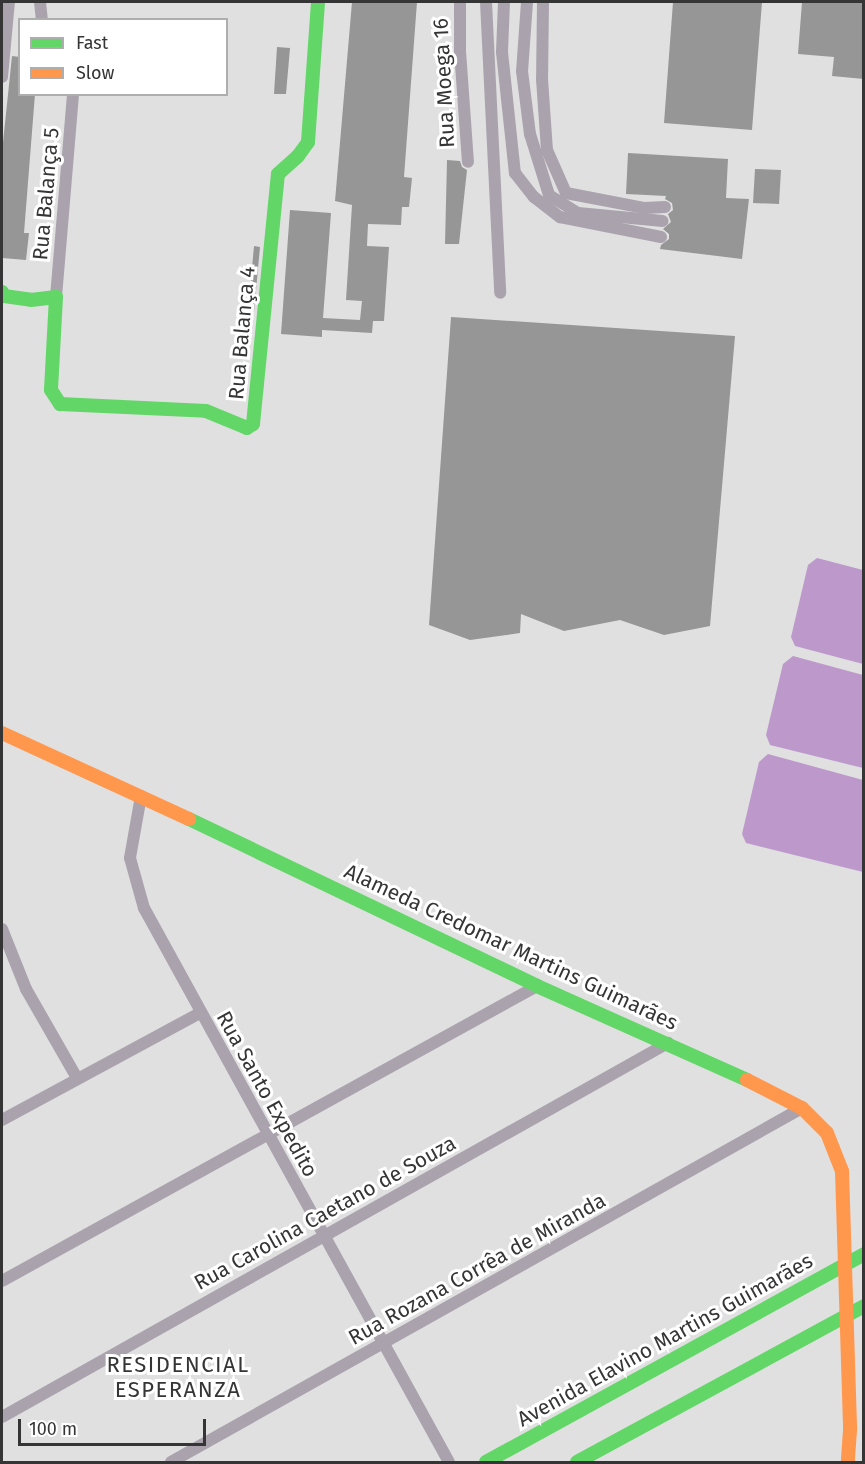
<!DOCTYPE html>
<html>
<head>
<meta charset="utf-8">
<style>
	body { margin:0 }
	#map { position:relative; width:865px; height:1464px; overflow:hidden; background:#e1e0e1; font-family:"Fira Sans",sans-serif }
	div>[style] { position:absolute }
	.water>* { inset:0; background:#bc98cb }
	.building>* { inset:0; background:#969696 }
	.street>* { height:12px; margin:-6px; padding:0 6px; transform-origin:6px; border-radius:6px; background:#aaa3ad }
	.fast>* { height:14px; margin:-7px; padding:0 7px; transform-origin:7px; border-radius:7px; background:#63d668 }
	.slow>* { height:14px; margin:-7px; padding:0 7px; transform-origin:7px; border-radius:7px; background:#ff974d }
	span { translate:-50% -50%; white-space:nowrap; text-align:center; line-height:1.15; -webkit-text-stroke:6px #fff; paint-order:stroke }
	.street-label { font-size:21px; color:#363536 }
	.neighbourhood-label { font-size:22px; color:#363536; letter-spacing:1.5px }
	.frame { position:absolute; inset:0; border:3px solid #363536; pointer-events:none }
	.legend { position:absolute; left:18px; top:18px; width:210px; height:78px; box-sizing:border-box; background:#fff; border:2px solid #afaeaf; margin:0; padding:8px 10px; list-style:none; font-size:18px; color:#363536 }
	.legend li { display:flex; align-items:center; gap:12px; height:30px }
	.legend b { width:30px; border:2px solid #afaeaf }
	.scale { position:absolute; left:18px; top:1419px; width:188px; height:27px; box-sizing:border-box; border:3px solid #363536; border-top:0; padding-left:8px; font-size:18px; line-height:21px; white-space:nowrap; color:#363536; -webkit-text-stroke:4px #fff; paint-order:stroke }
</style>
</head>
<body>
<div id="map">
	<div class="water">
		<div style="clip-path:polygon(817px 558px,863px 570px,863px 664px,795px 646px,791px 637px,808px 565px)"></div>
		<div style="clip-path:polygon(793px 656px,863px 675px,863px 768px,770px 745px,766px 735px,783px 664px)"></div>
		<div style="clip-path:polygon(768px 754px,863px 780px,863px 872px,746px 843px,742px 834px,759px 762px)"></div>
	</div>
	<div class="building">
		<div style="clip-path:polygon(352px 2px,417px 2px,404px 177px,412px 178px,409px 207px,402px 207px,401px 225px,368px 224px,367px 246px,389px 247px,384px 321px,373px 321px,372px 333px,322px 330px,322px 337px,281px 334px,290px 210px,331px 213px,323px 318px,360px 320px,362px 301px,346px 300px,352px 205px,335px 201px)"></div>
		<div style="clip-path:polygon(673px 2px,762px 2px,752px 130px,664px 123px)"></div>
		<div style="clip-path:polygon(802px 2px,864px 2px,864px 79px,832px 76px,834px 57px,798px 54px)"></div>
		<div style="clip-path:polygon(277px 47px,290px 48px,286px 94px,274px 94px)"></div>
		<div style="clip-path:polygon(12px 56px,20px 57px,20px 94px,35px 94px,24px 233px,29px 233px,26px 260px,2px 258px,2px 152px)"></div>
		<div style="clip-path:polygon(628px 153px,728px 159px,726px 198px,749px 199px,742px 259px,660px 249px,661px 245px,669px 239px,669px 234px,663px 229px,671px 222px,668px 214px,673px 210px,672px 203px,665px 199px,666px 196px,626px 194px)"></div>
		<div style="clip-path:polygon(447px 160px,460px 161px,462px 167px,467px 170px,459px 244px,445px 244px)"></div>
		<div style="clip-path:polygon(755px 169px,781px 170px,779px 204px,753px 203px)"></div>
		<div style="clip-path:polygon(254px 246px,260px 247px,254px 312px,248px 312px)"></div>
		<div style="clip-path:polygon(451px 317px,735px 336px,710px 626px,664px 635px,620px 620px,564px 631px,521px 614px,520px 633px,470px 640px,429px 625px)"></div>
	</div>
	<div class="street">
		<div style="left:40px;top:2px;width:18px;rotate:84deg"></div>
		<div style="left:460px;top:2px;width:49px;rotate:90deg"></div>
		<div style="left:460px;top:51px;width:111px;rotate:85.9deg"></div>
		<div style="left:486px;top:2px;width:291px;rotate:87.2deg"></div>
		<div style="left:504px;top:2px;width:50px;rotate:92.3deg"></div>
		<div style="left:502px;top:52px;width:122px;rotate:83.9deg"></div>
		<div style="left:515px;top:173px;width:31px;rotate:52deg"></div>
		<div style="left:534px;top:197px;width:33px;rotate:38deg"></div>
		<div style="left:560px;top:217px;width:103px;rotate:11.2deg"></div>
		<div style="left:527px;top:2px;width:69px;rotate:94.1deg"></div>
		<div style="left:522px;top:71px;width:64px;rotate:82.8deg"></div>
		<div style="left:530px;top:134px;width:64px;rotate:72.7deg"></div>
		<div style="left:549px;top:195px;width:34px;rotate:32deg"></div>
		<div style="left:578px;top:213px;width:85px;rotate:5.4deg"></div>
		<div style="left:543px;top:2px;width:77px;rotate:90.7deg"></div>
		<div style="left:542px;top:79px;width:71px;rotate:86deg"></div>
		<div style="left:547px;top:150px;width:47px;rotate:66.2deg"></div>
		<div style="left:566px;top:193px;width:79px;rotate:10.9deg"></div>
		<div style="left:644px;top:208px;width:21px;rotate:-3deg"></div>
		<div style="left:2px;top:77px;width:75px;rotate:-84.7deg"></div>
		<div style="left:56px;top:297px;width:204px;rotate:-85.2deg"></div>
		<div style="left:141px;top:796px;width:63px;rotate:100.1deg"></div>
		<div style="left:130px;top:858px;width:52px;rotate:74.4deg"></div>
		<div style="left:144px;top:908px;width:632px;rotate:61.17deg"></div>
		<div style="left:2px;top:929px;width:65px;rotate:68.2deg"></div>
		<div style="left:26px;top:989px;width:103px;rotate:60.2deg"></div>
		<div style="left:2px;top:1120px;width:225px;rotate:-28.4deg"></div>
		<div style="left:2px;top:1281px;width:611px;rotate:-28.87deg"></div>
		<div style="left:2px;top:1417px;width:764px;rotate:-29.32deg"></div>
		<div style="left:171px;top:1462px;width:724px;rotate:-29.29deg"></div>
	</div>
	<div class="fast">
		<div style="left:2px;top:292px;width:4px;rotate:63deg"></div>
		<div style="left:4px;top:296px;width:27px;rotate:8deg"></div>
		<div style="left:31px;top:300px;width:25px;rotate:-7deg"></div>
		<div style="left:56px;top:297px;width:93px;rotate:93.1deg"></div>
		<div style="left:51px;top:390px;width:17px;rotate:57deg"></div>
		<div style="left:60px;top:404px;width:146px;rotate:2.7deg"></div>
		<div style="left:206px;top:411px;width:44px;rotate:22.5deg"></div>
		<div style="left:247px;top:428px;width:7px;rotate:-34deg"></div>
		<div style="left:253px;top:424px;width:251px;rotate:-84.3deg"></div>
		<div style="left:278px;top:174px;width:27px;rotate:-42deg"></div>
		<div style="left:298px;top:156px;width:17px;rotate:-54deg"></div>
		<div style="left:308px;top:142px;width:140px;rotate:-85.9deg"></div>
		<div style="left:189px;top:819px;width:386px;rotate:25.6deg"></div>
		<div style="left:537px;top:986px;width:230px;rotate:24.1deg"></div>
		<div style="left:486px;top:1462px;width:431px;rotate:-28.8deg"></div>
		<div style="left:577px;top:1462px;width:327px;rotate:-28.5deg"></div>
	</div>
	<div class="slow">
		<div style="left:2px;top:733px;width:206px;rotate:24.7deg"></div>
		<div style="left:747px;top:1080px;width:62px;rotate:27deg"></div>
		<div style="left:802px;top:1108px;width:35px;rotate:45deg"></div>
		<div style="left:827px;top:1133px;width:41px;rotate:68.5deg"></div>
		<div style="left:842px;top:1171px;width:259px;rotate:88.2deg"></div>
		<div style="left:850px;top:1430px;width:32px;rotate:94deg"></div>
	</div>
	<div class="street-label">
		<span style="left:444px;top:83px;rotate:-93deg">Rua Moega 16</span>
		<span style="left:46px;top:194px;rotate:-85deg">Rua Balança 5</span>
		<span style="left:242px;top:333px;rotate:-85deg">Rua Balança 4</span>
		<span style="left:511px;top:947px;rotate:25deg">Alameda Credomar Martins Guimarães</span>
		<span style="left:267px;top:1094px;rotate:61deg">Rua Santo Expedito</span>
		<span style="left:325px;top:1213px;rotate:-29deg">Rua Carolina Caetano de Souza</span>
		<span style="left:477px;top:1269px;rotate:-29deg">Rua Rozana Corrêa de Miranda</span>
		<span style="left:665px;top:1340px;rotate:-29deg">Avenida Elavino Martins Guimarães</span>
	</div>
	<div class="neighbourhood-label">
		<span style="left:178px;top:1377px">RESIDENCIAL<br>ESPERANZA</span>
	</div>
	<div class="frame"></div>
	<ul class="legend">
	<li><b style="height:8px;background:#63d668"></b>Fast</li>
	<li><b style="height:8px;background:#ff974d"></b>Slow</li>
	</ul>
	<div class="scale">100 m</div>
</div>
</body>
</html>
